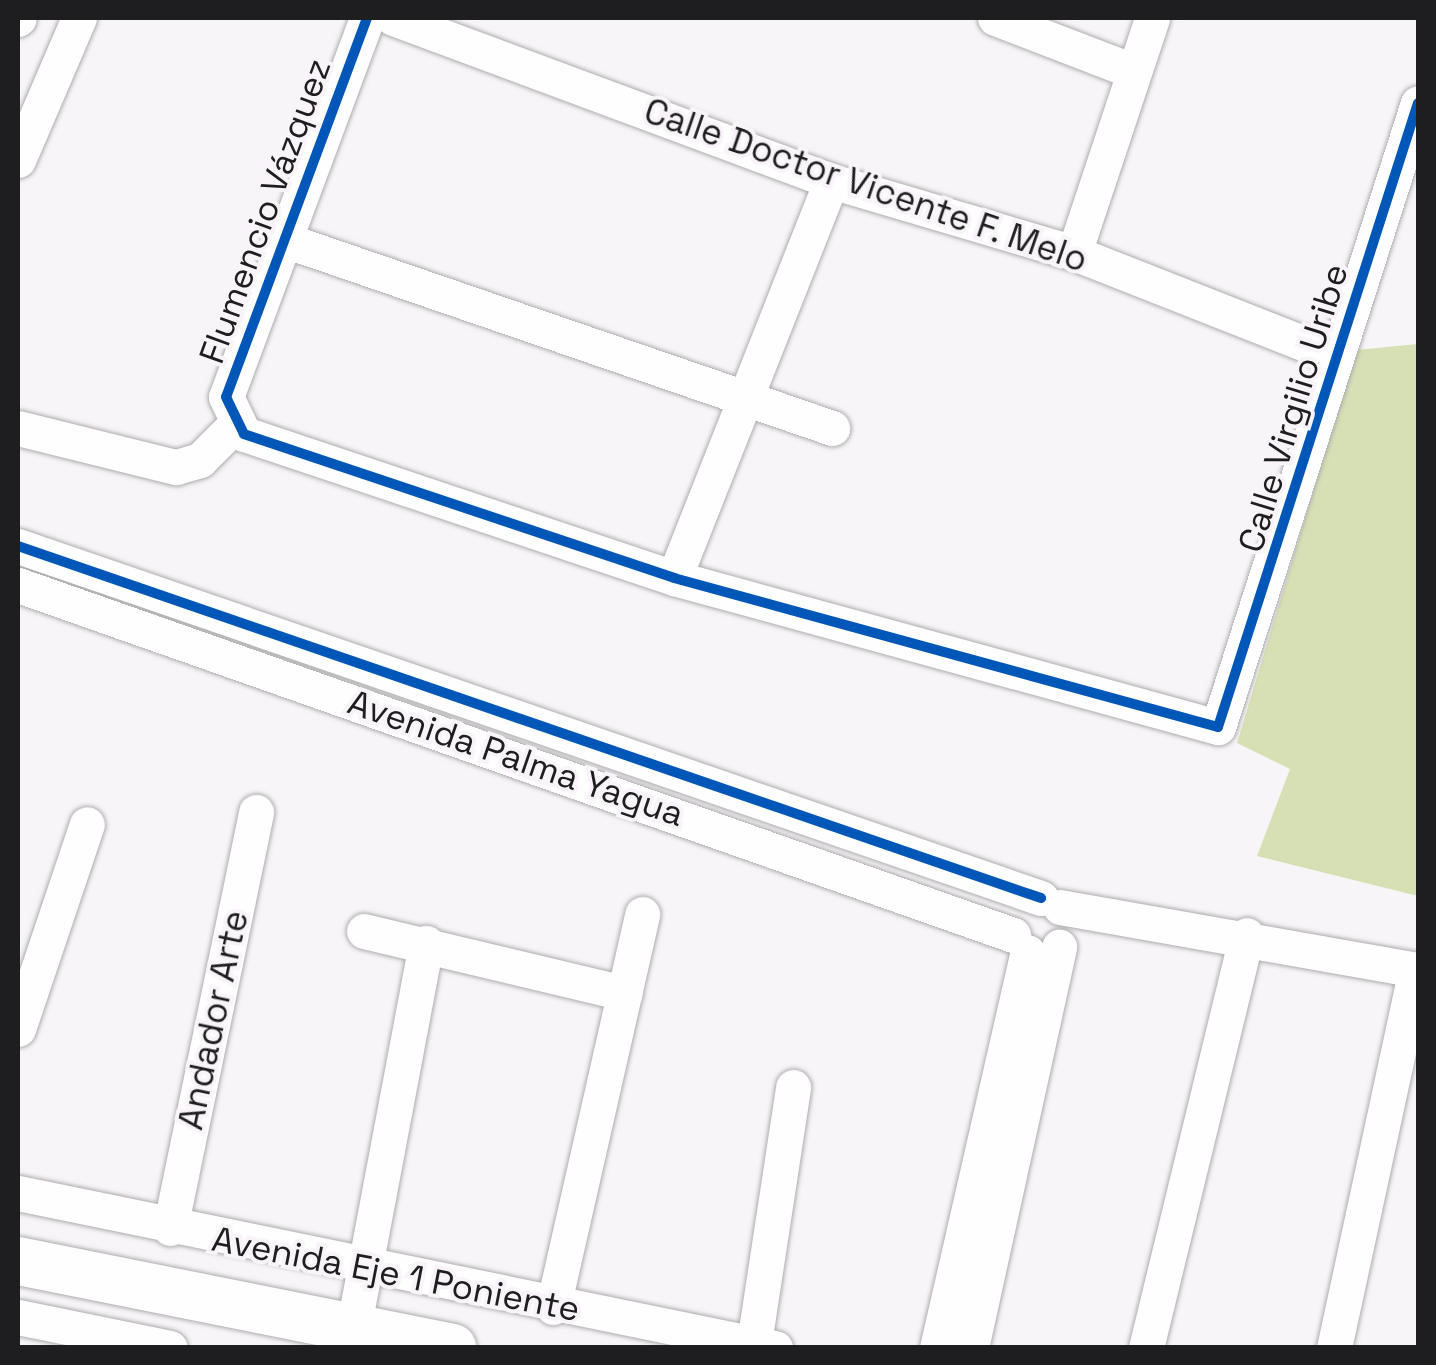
<!DOCTYPE html>
<html>
<head>
<meta charset="utf-8">
<style>
	body { margin:0 }
	#map { position:relative; width:1436px; height:1365px; overflow:hidden; background:#f8f5f8; font-family:"Space Grotesk",sans-serif }
	div>[style] { position:absolute }
	.green>* { inset:0; background:#d7e0b5 }
	.roads { filter:drop-shadow(0 0 2px #aeacae) drop-shadow(0 0 2px #aeacae) }
	.minor>* { height:35px; margin:-17.5px; padding:0 17.5px; transform-origin:17.5px; border-radius:17.5px; background:#fefefe }
	.secondary>* { height:48px; margin:-24px; padding:0 24px; transform-origin:24px; border-radius:24px; background:#fefefe }
	.cycleway>* { height:10px; margin:-5px; padding:0 5px; transform-origin:5px; border-radius:5px; background:#0057b8 }
	span { translate:-50% -50%; white-space:nowrap; text-align:center; line-height:1.15; -webkit-text-stroke:8px #f9f4f9; paint-order:stroke }
	.street-label { font-size:35px; color:#1e1d1f }
	.frame { position:absolute; inset:0; border:20px solid #1e1d1f; pointer-events:none }
</style>
</head>
<body>
<div id="map">
	<div class="green">
		<div style="clip-path:polygon(1418px 344px,1418px 896px,1257px 856px,1290px 769px,1237px 743px,1356px 350px)"></div>
	</div>
	<div class="roads">
		<div class="minor">
			<div style="left:367px;top:18px;width:404px;rotate:110.4deg"></div>
			<div style="left:226px;top:397px;width:41px;rotate:64.1deg"></div>
			<div style="left:244px;top:434px;width:453px;rotate:18.5deg"></div>
			<div style="left:674px;top:578px;width:564px;rotate:15.32deg"></div>
			<div style="left:1218px;top:727px;width:655px;rotate:-72.23deg"></div>
			<div style="left:393px;top:18px;width:467px;rotate:20.4deg"></div>
			<div style="left:831px;top:181px;width:253px;rotate:16.5deg"></div>
			<div style="left:1074px;top:253px;width:282px;rotate:21.5deg"></div>
			<div style="left:995px;top:18px;width:148px;rotate:21deg"></div>
			<div style="left:18px;top:19px;width:1px;rotate:-45deg"></div>
			<div style="left:18px;top:160px;width:155px;rotate:-66.8deg"></div>
			<div style="left:279px;top:238px;width:585px;rotate:18.96deg"></div>
			<div style="left:1074px;top:253px;width:248px;rotate:-71.6deg"></div>
			<div style="left:18px;top:428px;width:163px;rotate:13.9deg"></div>
			<div style="left:176px;top:467px;width:25px;rotate:-16deg"></div>
			<div style="left:200px;top:460px;width:49px;rotate:-45deg"></div>
			<div style="left:18px;top:546px;width:1082px;rotate:18.99deg"></div>
			<div style="left:674px;top:578px;width:427px;rotate:-68.4deg"></div>
			<div style="left:18px;top:585px;width:1055px;rotate:19.38deg"></div>
			<div style="left:1060px;top:907px;width:364px;rotate:10deg"></div>
			<div style="left:364px;top:931px;width:268px;rotate:13.4deg"></div>
			<div style="left:18px;top:1029px;width:216px;rotate:-71.4deg"></div>
			<div style="left:18px;top:1193px;width:773px;rotate:11.57deg"></div>
			<div style="left:170px;top:1228px;width:425px;rotate:-78.3deg"></div>
			<div style="left:553px;top:1307px;width:403px;rotate:-77.2deg"></div>
			<div style="left:18px;top:1317px;width:155px;rotate:11.5deg"></div>
			<div style="left:353px;top:1330px;width:394px;rotate:-79.3deg"></div>
			<div style="left:754px;top:1343px;width:259px;rotate:-81.3deg"></div>
			<div style="left:937px;top:1348px;width:406px;rotate:-77.1deg"></div>
			<div style="left:971px;top:1348px;width:411px;rotate:-77.6deg"></div>
			<div style="left:1146px;top:1348px;width:425px;rotate:-76.3deg"></div>
			<div style="left:1334px;top:1348px;width:387px;rotate:-77.8deg"></div>
		</div>
		<div class="secondary">
			<div style="left:18px;top:1261px;width:443px;rotate:11.3deg"></div>
		</div>
	</div>
	<div class="cycleway">
		<div style="left:367px;top:18px;width:404px;rotate:110.4deg"></div>
		<div style="left:226px;top:397px;width:41px;rotate:64.1deg"></div>
		<div style="left:244px;top:434px;width:453px;rotate:18.5deg"></div>
		<div style="left:674px;top:578px;width:564px;rotate:15.32deg"></div>
		<div style="left:1218px;top:727px;width:655px;rotate:-72.23deg"></div>
		<div style="left:18px;top:546px;width:1082px;rotate:18.99deg"></div>
	</div>
	<div class="street-label">
		<span style="left:866px;top:185px;rotate:19deg">Calle Doctor Vicente F. Melo</span>
		<span style="left:265px;top:211px;rotate:-70deg">Flumencio Vázquez</span>
		<span style="left:1293px;top:408px;rotate:-73deg">Calle Virgilio Uribe</span>
		<span style="left:516px;top:758px;rotate:19deg">Avenida Palma Yagua</span>
		<span style="left:213px;top:1020px;rotate:-78deg">Andador Arte</span>
		<span style="left:396px;top:1274px;rotate:11deg">Avenida Eje 1 Poniente</span>
	</div>
	<div class="frame"></div>
</div>
</body>
</html>
